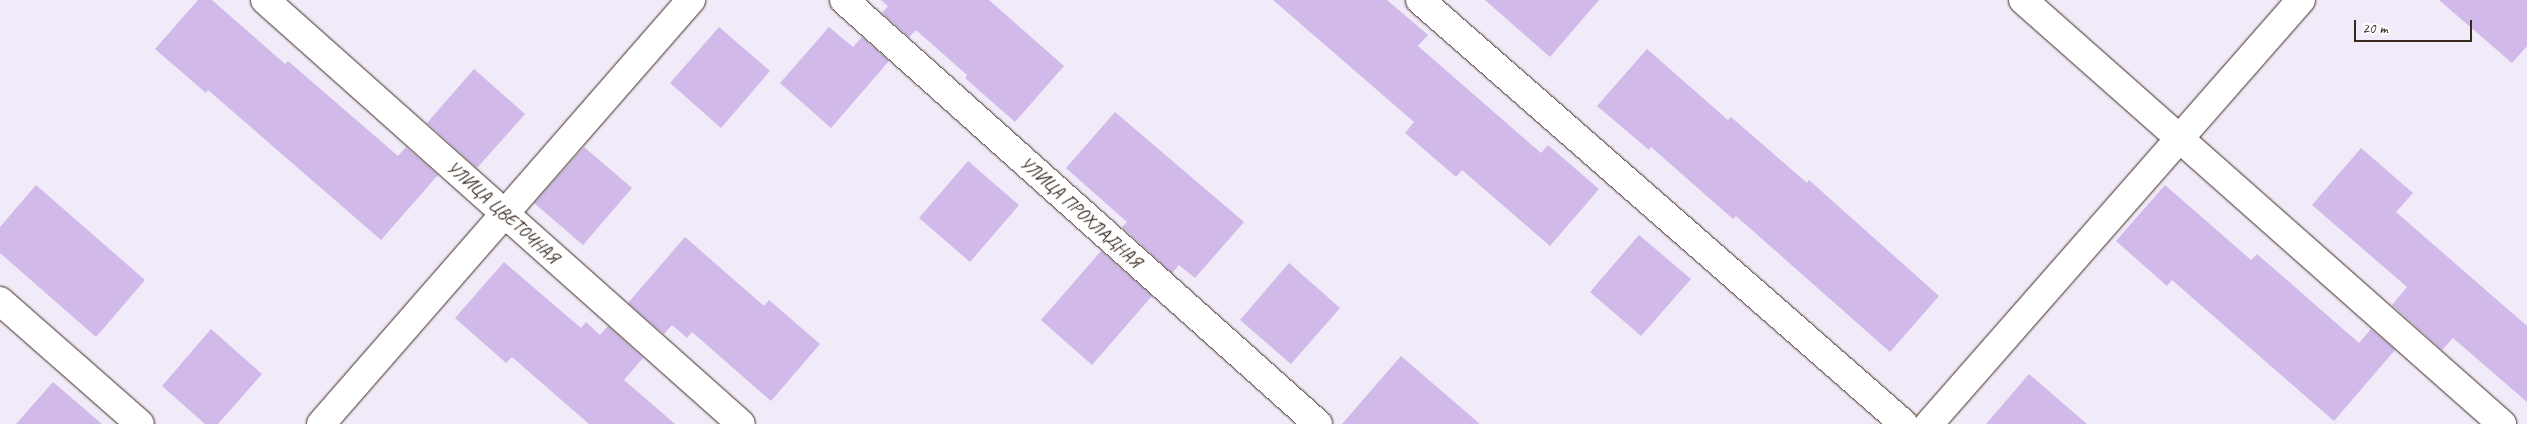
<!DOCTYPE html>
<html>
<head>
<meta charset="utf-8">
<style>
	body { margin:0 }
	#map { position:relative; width:2527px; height:424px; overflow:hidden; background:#f1eaf8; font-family:Caveat,sans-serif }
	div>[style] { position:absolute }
	.building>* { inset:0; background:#d1bae9 }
	.roads { filter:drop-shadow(0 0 1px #3b2a1e) drop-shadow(0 0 1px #3b2a1e) }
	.street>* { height:28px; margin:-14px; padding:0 14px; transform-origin:14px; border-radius:14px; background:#fff }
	span { translate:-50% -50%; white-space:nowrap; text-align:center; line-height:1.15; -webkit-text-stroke:5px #fff; paint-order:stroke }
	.street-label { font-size:18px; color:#3b2a1e }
	.scale { position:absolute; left:2354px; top:20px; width:118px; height:22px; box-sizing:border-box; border:2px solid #3b2a1e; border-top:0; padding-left:6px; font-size:15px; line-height:18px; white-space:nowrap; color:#3b2a1e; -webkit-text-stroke:4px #fff; paint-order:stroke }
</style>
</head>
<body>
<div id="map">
	<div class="building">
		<div style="clip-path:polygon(198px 0,212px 0,285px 64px,288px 61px,398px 156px,406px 147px,438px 175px,381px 240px,208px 90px,206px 93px,155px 49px)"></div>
		<div style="clip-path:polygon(881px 0,989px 0,1064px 66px,1015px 122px,965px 78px,967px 75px,916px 30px,909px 37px,882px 13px,888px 6px)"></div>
		<div style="clip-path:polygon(1273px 0,1387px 0,1428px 35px,1418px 46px,1541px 153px,1548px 145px,1599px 189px,1550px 246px,1462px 170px,1456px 177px,1405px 133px,1414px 122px)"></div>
		<div style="clip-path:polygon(1485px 0,1599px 0,1550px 57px)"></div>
		<div style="clip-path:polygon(2439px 0,2527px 0,2527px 46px,2512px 63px)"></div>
		<div style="clip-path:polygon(719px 27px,770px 71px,721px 128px,670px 83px)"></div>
		<div style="clip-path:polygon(829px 27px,853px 47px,862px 37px,889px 61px,831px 128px,780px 83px)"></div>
		<div style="clip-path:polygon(1647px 49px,1728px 120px,1731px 117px,1807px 183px,1809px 180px,1939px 296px,1890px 352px,1736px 216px,1733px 219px,1651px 147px,1649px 150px,1597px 106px)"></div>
		<div style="clip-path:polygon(474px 69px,525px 114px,477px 168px,427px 123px)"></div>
		<div style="clip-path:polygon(1115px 112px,1244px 222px,1195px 278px,1179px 265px,1172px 273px,1122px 227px,1127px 222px,1066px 168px)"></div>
		<div style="clip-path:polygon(584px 147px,632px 188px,583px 245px,534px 203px)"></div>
		<div style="clip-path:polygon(2361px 148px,2413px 193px,2396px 212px,2527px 326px,2527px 402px,2453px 338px,2442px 350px,2392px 305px,2407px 287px,2312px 205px)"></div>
		<div style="clip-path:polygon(968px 161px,1019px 205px,970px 262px,919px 218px)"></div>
		<div style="clip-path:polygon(36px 185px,145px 280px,96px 337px,0 253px,0 227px)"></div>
		<div style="clip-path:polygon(2165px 185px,2251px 260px,2257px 254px,2359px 343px,2371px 329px,2395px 350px,2334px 421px,2172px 280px,2167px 286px,2116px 241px)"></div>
		<div style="clip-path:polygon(1639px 235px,1691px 279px,1641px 336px,1590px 292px)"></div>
		<div style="clip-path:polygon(685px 237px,764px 306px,769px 300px,820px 344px,771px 401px,692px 332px,687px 338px,672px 325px,664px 334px,628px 303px)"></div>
		<div style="clip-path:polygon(1101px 251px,1152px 296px,1092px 365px,1041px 320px)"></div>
		<div style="clip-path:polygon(504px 262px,581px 328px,586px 322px,600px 335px,608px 326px,643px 358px,624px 380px,675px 424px,589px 424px,512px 357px,506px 363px,455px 318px)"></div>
		<div style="clip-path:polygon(1289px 263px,1340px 308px,1291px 364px,1240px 320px)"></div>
		<div style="clip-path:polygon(211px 329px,262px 374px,218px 424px,205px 424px,162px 386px)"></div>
		<div style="clip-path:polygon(1401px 356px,1480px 424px,1342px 424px)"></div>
		<div style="clip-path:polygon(2029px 374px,2087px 424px,1986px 424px)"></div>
		<div style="clip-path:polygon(53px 382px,102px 424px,16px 424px)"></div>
	</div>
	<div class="roads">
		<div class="street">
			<div style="left:265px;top:0;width:637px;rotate:41.69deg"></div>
			<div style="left:844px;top:0;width:636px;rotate:41.81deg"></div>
			<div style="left:1420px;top:0;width:643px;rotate:41.22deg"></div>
			<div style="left:2023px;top:0;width:640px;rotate:41.51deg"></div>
			<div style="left:0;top:301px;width:186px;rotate:41.3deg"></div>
			<div style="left:321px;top:424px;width:563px;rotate:-48.89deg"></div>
			<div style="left:1929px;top:424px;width:564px;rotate:-48.74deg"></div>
		</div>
	</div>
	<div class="street-label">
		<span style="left:503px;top:212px;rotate:42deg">УЛИЦА ЦВЕТОЧНАЯ</span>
		<span style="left:1081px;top:212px;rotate:42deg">УЛИЦА ПРОХЛАДНАЯ</span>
	</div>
	<div class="scale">20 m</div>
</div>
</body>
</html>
